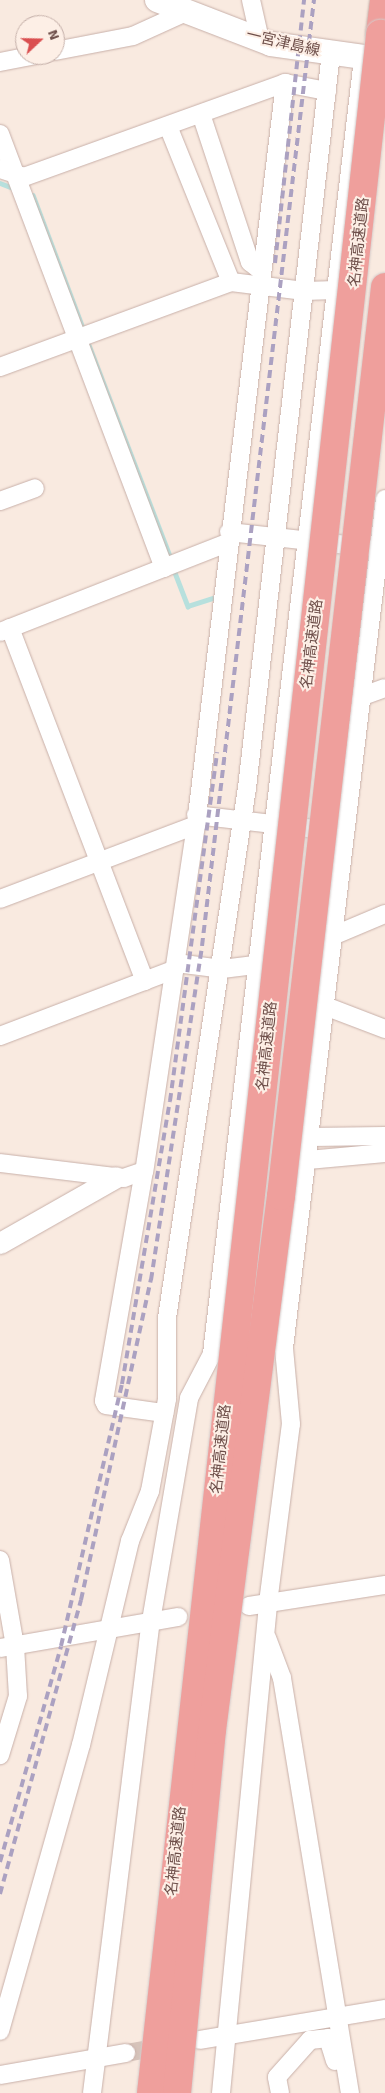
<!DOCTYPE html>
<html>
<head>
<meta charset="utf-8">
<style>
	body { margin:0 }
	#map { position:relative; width:385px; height:2093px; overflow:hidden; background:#f9eae0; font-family:Signika,"Noto Sans JP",sans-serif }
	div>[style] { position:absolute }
	.stream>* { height:4.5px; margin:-2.25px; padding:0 2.25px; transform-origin:2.25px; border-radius:2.25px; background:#b7e0dd }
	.minor-tunnel>* { height:18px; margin-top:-9px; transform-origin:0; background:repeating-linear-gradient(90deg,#d6c3ba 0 18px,transparent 0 27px) }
	.roads { filter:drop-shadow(0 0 1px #c8b0a9) drop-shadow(0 0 1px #c8b0a9) }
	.minor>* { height:18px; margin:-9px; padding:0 9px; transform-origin:9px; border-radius:9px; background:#fff }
	.tertiary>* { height:21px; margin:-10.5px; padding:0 10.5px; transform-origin:10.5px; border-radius:10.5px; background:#fff }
	.secondary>* { height:24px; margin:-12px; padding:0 12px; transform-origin:12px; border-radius:12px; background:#fff }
	.motorway>* { height:28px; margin:-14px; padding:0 14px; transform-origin:14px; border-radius:14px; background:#ef9f9c }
	.rail>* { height:4px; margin-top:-2px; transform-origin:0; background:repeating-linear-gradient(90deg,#aba1c1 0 8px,transparent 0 13px) }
	.bridges { filter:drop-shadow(0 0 1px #d4cac9) drop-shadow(0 0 1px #d4cac9) }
	.motorway-bridge>* { height:28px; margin:-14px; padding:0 14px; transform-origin:14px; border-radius:14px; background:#ef9f9c }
	span { translate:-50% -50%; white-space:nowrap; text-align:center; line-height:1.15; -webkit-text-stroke:4px #fdefe6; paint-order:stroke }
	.street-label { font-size:15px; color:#6e4f4a }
	.north { position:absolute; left:15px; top:15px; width:50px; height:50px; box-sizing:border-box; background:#fdefe6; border:1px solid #c4afa8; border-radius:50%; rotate:69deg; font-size:14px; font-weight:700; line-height:20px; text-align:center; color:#6e4f4a }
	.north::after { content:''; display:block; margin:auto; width:18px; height:22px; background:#da4f50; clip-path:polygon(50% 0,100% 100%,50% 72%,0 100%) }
</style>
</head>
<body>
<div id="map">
	<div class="stream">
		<div style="left:0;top:183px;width:14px;rotate:21deg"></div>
		<div style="left:33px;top:195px;width:145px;rotate:69.4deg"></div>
		<div style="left:89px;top:345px;width:229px;rotate:69deg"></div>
		<div style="left:174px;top:570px;width:39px;rotate:69deg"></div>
		<div style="left:188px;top:606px;width:25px;rotate:-18deg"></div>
	</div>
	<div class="minor-tunnel">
		<div style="left:126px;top:2053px;width:40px;rotate:-10deg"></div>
	</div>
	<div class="roads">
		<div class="minor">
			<div style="left:251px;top:0;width:41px;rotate:77.3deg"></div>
			<div style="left:55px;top:51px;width:79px;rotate:-10.9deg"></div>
			<div style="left:133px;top:36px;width:58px;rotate:-24.4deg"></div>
			<div style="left:0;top:62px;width:37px;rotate:-11deg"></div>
			<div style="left:285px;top:83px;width:43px;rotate:10.8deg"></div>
			<div style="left:201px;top:114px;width:156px;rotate:71.7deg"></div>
			<div style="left:250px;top:262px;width:14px;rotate:39deg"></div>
			<div style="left:168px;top:126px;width:168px;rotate:68deg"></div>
			<div style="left:0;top:134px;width:464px;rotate:69.3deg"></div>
			<div style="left:0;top:169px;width:25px;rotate:18deg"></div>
			<div style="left:24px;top:177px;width:277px;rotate:-19.8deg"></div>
			<div style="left:285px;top:83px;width:747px;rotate:96.84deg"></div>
			<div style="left:196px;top:825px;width:350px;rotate:98.5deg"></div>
			<div style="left:144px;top:1171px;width:21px;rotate:161deg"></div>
			<div style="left:124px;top:1178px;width:125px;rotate:-173.1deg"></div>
			<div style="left:0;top:367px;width:246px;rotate:-20.2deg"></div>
			<div style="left:231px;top:282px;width:74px;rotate:7deg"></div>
			<div style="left:304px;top:291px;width:32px;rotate:-2deg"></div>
			<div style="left:0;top:501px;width:37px;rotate:-20deg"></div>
			<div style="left:229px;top:532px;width:137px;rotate:6.3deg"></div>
			<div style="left:10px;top:628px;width:378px;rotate:69.1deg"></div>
			<div style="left:0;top:632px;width:244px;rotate:-21.4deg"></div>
			<div style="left:363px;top:696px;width:23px;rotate:-20deg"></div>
			<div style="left:196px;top:815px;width:138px;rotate:6.7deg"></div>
			<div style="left:0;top:899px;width:210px;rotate:-20.7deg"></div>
			<div style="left:335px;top:935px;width:54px;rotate:-22.8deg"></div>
			<div style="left:176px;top:963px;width:46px;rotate:7.4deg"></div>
			<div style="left:222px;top:969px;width:33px;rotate:-7deg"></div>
			<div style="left:325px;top:1006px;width:64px;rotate:21deg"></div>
			<div style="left:0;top:1036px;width:187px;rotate:-20.9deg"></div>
			<div style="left:311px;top:1137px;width:74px;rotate:-0.8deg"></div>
			<div style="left:308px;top:1160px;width:77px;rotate:-5.2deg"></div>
			<div style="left:144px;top:1171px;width:233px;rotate:99.9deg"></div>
			<div style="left:104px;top:1401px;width:4px;rotate:63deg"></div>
			<div style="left:106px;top:1405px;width:59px;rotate:7.9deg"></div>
			<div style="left:0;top:1560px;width:87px;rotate:80.1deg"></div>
			<div style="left:15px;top:1646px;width:50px;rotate:86.6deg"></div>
			<div style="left:18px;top:1696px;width:62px;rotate:107deg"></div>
			<div style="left:249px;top:1606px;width:138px;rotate:-8.8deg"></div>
			<div style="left:267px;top:1638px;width:43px;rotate:69.4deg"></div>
			<div style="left:282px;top:1678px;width:421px;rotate:80.7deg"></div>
			<div style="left:0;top:1648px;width:181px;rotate:-9.9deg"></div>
			<div style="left:0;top:2031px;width:297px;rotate:-74.2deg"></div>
			<div style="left:81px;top:1745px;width:210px;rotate:-76.5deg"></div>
			<div style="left:130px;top:1541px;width:54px;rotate:-68.2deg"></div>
			<div style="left:150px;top:1491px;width:94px;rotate:-79.5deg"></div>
			<div style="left:167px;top:1399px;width:81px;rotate:-90deg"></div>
			<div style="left:167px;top:1318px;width:536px;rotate:-81.42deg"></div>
			<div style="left:247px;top:788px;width:740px;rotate:-83.48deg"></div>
			<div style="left:200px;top:2040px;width:188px;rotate:-9.5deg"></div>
			<div style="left:0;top:2075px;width:128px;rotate:-9.9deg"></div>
			<div style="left:92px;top:2093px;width:476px;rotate:-82.9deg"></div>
			<div style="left:151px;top:1621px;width:226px;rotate:-80.3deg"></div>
			<div style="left:189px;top:1398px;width:50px;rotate:-62.4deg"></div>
			<div style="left:212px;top:1354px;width:1305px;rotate:-83.35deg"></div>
			<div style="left:221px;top:2093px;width:492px;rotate:-84.5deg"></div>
			<div style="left:268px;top:1603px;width:180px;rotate:-82.7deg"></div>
			<div style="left:291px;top:1424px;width:76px;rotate:-95.3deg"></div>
			<div style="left:284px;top:1348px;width:855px;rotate:-83.22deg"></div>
			<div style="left:280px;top:2093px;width:16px;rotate:-101deg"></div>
			<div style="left:277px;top:2077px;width:50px;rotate:-48.3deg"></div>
			<div style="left:310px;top:2040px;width:18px;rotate:-6deg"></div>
			<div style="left:328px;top:2038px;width:24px;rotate:73deg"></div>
		</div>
		<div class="tertiary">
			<div style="left:0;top:1243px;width:133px;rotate:-29.6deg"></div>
		</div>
		<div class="secondary">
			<div style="left:157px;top:0;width:122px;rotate:21.1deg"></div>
			<div style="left:271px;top:44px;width:115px;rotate:8deg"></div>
		</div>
		<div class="motorway">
			<div style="left:380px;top:34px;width:34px;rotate:-83deg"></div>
		</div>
	</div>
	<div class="rail">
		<div style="left:275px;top:263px;width:265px;rotate:-83.7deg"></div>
		<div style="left:0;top:1862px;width:224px;rotate:-74.2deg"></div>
		<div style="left:61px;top:1646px;width:269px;rotate:-76.9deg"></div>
		<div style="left:122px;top:1384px;width:287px;rotate:-80.4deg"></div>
		<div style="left:170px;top:1101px;width:352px;rotate:-82.3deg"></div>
		<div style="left:0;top:1894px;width:305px;rotate:-74.6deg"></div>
		<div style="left:81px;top:1600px;width:328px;rotate:-77.7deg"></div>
		<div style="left:151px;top:1280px;width:338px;rotate:-81.3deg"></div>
		<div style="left:202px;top:946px;width:953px;rotate:-83.25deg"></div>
	</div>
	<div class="bridges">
		<div class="motorway-bridge">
			<div style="left:151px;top:2093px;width:2072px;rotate:-83.65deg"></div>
			<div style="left:177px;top:2093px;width:365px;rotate:-84.5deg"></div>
			<div style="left:212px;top:1730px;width:538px;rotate:-82.64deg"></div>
			<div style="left:281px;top:1196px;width:915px;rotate:-83.47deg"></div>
		</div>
	</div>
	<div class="street-label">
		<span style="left:283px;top:43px;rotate:13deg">一宮津島線</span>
		<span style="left:359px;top:242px;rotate:-84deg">名神高速道路</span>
		<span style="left:312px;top:644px;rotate:-83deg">名神高速道路</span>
		<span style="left:267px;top:1046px;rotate:-84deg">名神高速道路</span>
		<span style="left:221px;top:1449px;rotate:-84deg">名神高速道路</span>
		<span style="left:176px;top:1851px;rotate:-84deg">名神高速道路</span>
	</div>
	<div class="north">N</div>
</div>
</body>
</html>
